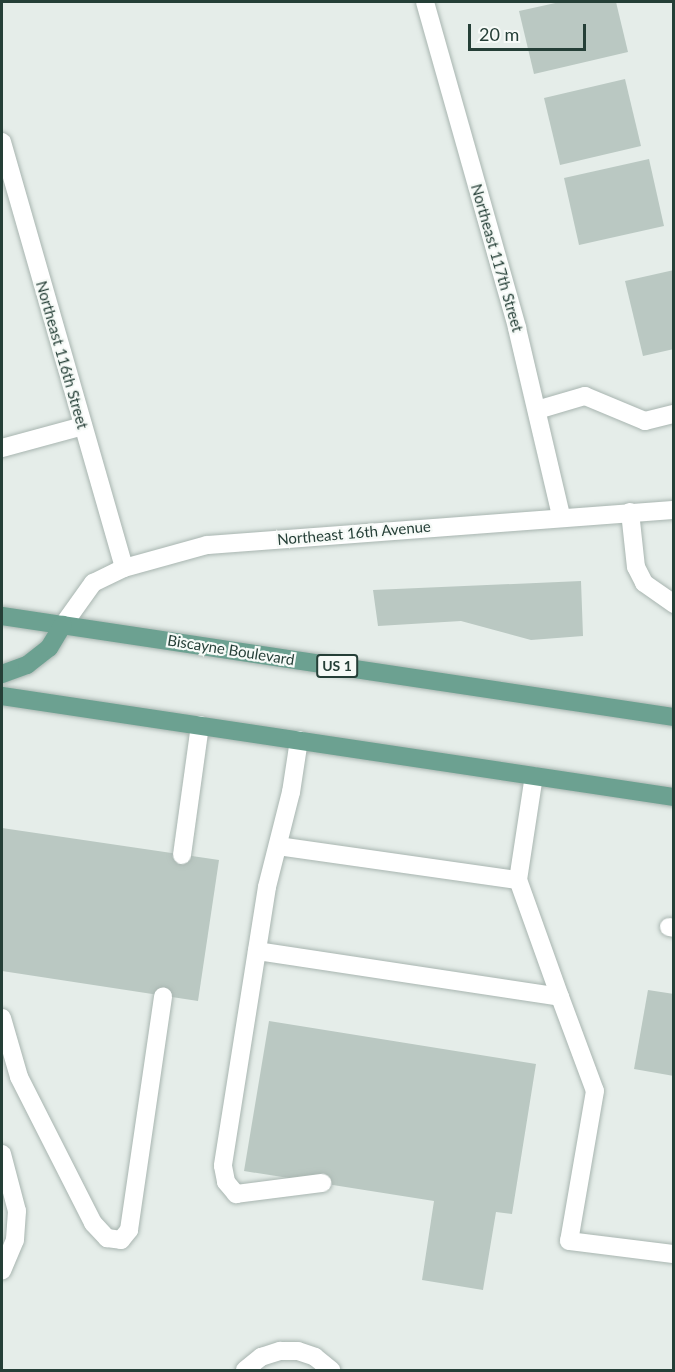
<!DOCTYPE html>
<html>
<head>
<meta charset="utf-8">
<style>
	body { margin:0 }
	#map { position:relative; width:675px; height:1372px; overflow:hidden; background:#e5ede9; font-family:Lato,sans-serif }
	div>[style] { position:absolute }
	.building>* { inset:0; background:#bac8c2 }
	.roads { filter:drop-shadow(0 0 2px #a8b5b0) drop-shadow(0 0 2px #a8b5b0) }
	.service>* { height:18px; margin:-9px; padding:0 9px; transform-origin:9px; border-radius:9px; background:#fff }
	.minor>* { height:18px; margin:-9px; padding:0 9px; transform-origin:9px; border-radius:9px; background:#fff }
	.tertiary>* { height:18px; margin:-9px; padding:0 9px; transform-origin:9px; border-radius:9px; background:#fff }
	.primary>* { height:18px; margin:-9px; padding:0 9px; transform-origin:9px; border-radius:9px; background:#6ca191 }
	span { translate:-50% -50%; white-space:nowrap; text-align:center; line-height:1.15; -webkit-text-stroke:4.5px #f6faf7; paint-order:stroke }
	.shield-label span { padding:2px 4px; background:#f6faf7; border:2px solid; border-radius:4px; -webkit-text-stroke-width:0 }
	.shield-label { font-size:14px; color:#253f37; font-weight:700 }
	.street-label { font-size:15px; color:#253f37 }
	.frame { position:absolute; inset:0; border:3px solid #253f37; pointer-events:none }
	.scale { position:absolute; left:468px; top:24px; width:118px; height:27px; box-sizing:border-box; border:3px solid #253f37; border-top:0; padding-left:8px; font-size:18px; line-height:21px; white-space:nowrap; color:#253f37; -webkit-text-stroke:4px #f6faf7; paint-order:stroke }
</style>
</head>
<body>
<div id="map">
	<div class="building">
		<div style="clip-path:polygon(560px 2px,616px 2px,628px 52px,534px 74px,519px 11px)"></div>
		<div style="clip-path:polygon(625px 79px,641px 146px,560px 165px,544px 98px)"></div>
		<div style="clip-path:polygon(649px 159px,664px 226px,579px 245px,564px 178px)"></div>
		<div style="clip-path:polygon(674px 270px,674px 349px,643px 356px,625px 281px)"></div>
		<div style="clip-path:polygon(581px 581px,583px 636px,531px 640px,461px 621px,378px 626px,373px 590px)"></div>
		<div style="clip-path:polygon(2px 828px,219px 860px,198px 1001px,2px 971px)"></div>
		<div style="clip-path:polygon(648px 990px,674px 994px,674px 1076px,634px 1069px)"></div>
		<div style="clip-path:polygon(269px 1021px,536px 1064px,512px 1214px,496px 1212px,483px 1290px,422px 1280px,434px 1201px,244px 1171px)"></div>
	</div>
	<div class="roads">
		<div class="service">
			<div style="left:537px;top:410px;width:50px;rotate:-16.3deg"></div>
			<div style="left:585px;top:396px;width:65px;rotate:22.6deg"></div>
			<div style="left:645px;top:421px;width:30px;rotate:-14deg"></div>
			<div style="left:2px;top:448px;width:84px;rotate:-15.2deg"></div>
			<div style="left:630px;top:512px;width:55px;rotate:83.8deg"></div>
			<div style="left:636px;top:567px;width:18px;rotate:63deg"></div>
			<div style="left:644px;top:583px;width:37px;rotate:35deg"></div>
			<div style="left:299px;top:740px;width:53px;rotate:98.7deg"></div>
			<div style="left:291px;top:792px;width:98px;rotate:104.2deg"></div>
			<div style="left:267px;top:887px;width:282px;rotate:99deg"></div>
			<div style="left:223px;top:1166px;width:16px;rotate:79deg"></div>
			<div style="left:226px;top:1182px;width:16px;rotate:50deg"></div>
			<div style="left:236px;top:1194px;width:87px;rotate:-7.3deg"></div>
			<div style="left:278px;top:846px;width:242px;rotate:8.1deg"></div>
			<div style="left:182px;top:855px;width:131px;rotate:-82.1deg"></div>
			<div style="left:669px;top:927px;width:5px;rotate:11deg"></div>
			<div style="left:257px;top:951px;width:306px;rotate:8.6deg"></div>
			<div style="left:560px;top:997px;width:124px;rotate:-109.7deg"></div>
			<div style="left:518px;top:880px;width:105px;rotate:-81.3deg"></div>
			<div style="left:560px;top:997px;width:100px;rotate:69.6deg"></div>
			<div style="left:595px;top:1091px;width:152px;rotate:99.8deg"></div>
			<div style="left:569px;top:1241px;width:106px;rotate:7.1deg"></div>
			<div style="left:2px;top:1018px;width:61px;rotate:73.9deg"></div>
			<div style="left:19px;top:1077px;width:164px;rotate:63.1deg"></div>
			<div style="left:93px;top:1223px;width:21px;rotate:47deg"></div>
			<div style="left:107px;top:1238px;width:14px;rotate:8deg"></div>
			<div style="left:121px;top:1240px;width:13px;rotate:-51deg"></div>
			<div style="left:129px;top:1230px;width:236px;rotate:-81.7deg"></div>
			<div style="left:2px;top:1154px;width:59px;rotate:75.3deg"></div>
			<div style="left:17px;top:1211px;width:29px;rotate:94deg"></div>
			<div style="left:15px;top:1240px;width:33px;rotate:113deg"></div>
			<div style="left:245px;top:1370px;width:21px;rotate:-39deg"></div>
			<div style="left:261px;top:1357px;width:20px;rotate:-18deg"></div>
			<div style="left:280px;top:1351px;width:18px"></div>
			<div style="left:298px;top:1351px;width:18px;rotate:19deg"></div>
			<div style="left:315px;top:1357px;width:21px;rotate:39deg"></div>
		</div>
		<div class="minor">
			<div style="left:425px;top:2px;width:339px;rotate:74.2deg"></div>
			<div style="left:517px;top:328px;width:193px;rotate:76.8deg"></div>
			<div style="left:2px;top:142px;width:443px;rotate:74deg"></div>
		</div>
		<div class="tertiary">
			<div style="left:63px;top:625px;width:52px;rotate:-54.5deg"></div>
			<div style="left:93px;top:583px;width:34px;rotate:-26deg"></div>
			<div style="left:124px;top:568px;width:86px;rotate:-15.5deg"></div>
			<div style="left:207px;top:545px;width:468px;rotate:-4.3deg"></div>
		</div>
		<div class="primary">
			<div style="left:2px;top:616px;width:680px;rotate:8.55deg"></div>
			<div style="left:2px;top:674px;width:27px;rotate:-20deg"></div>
			<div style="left:27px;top:665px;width:28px;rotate:-38deg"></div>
			<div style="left:49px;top:648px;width:27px;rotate:-59deg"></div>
			<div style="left:2px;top:696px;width:680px;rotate:8.55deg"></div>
		</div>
	</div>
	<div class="shield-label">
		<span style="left:337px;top:666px">US 1</span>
	</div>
	<div class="street-label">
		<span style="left:497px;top:258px;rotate:74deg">Northeast 117th Street</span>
		<span style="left:62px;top:355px;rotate:74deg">Northeast 116th Street</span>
		<span style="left:354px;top:533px;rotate:-5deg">Northeast 16th Avenue</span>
		<span style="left:231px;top:650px;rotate:9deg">Biscayne Boulevard</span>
	</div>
	<div class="frame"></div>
	<div class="scale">20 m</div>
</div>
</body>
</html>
